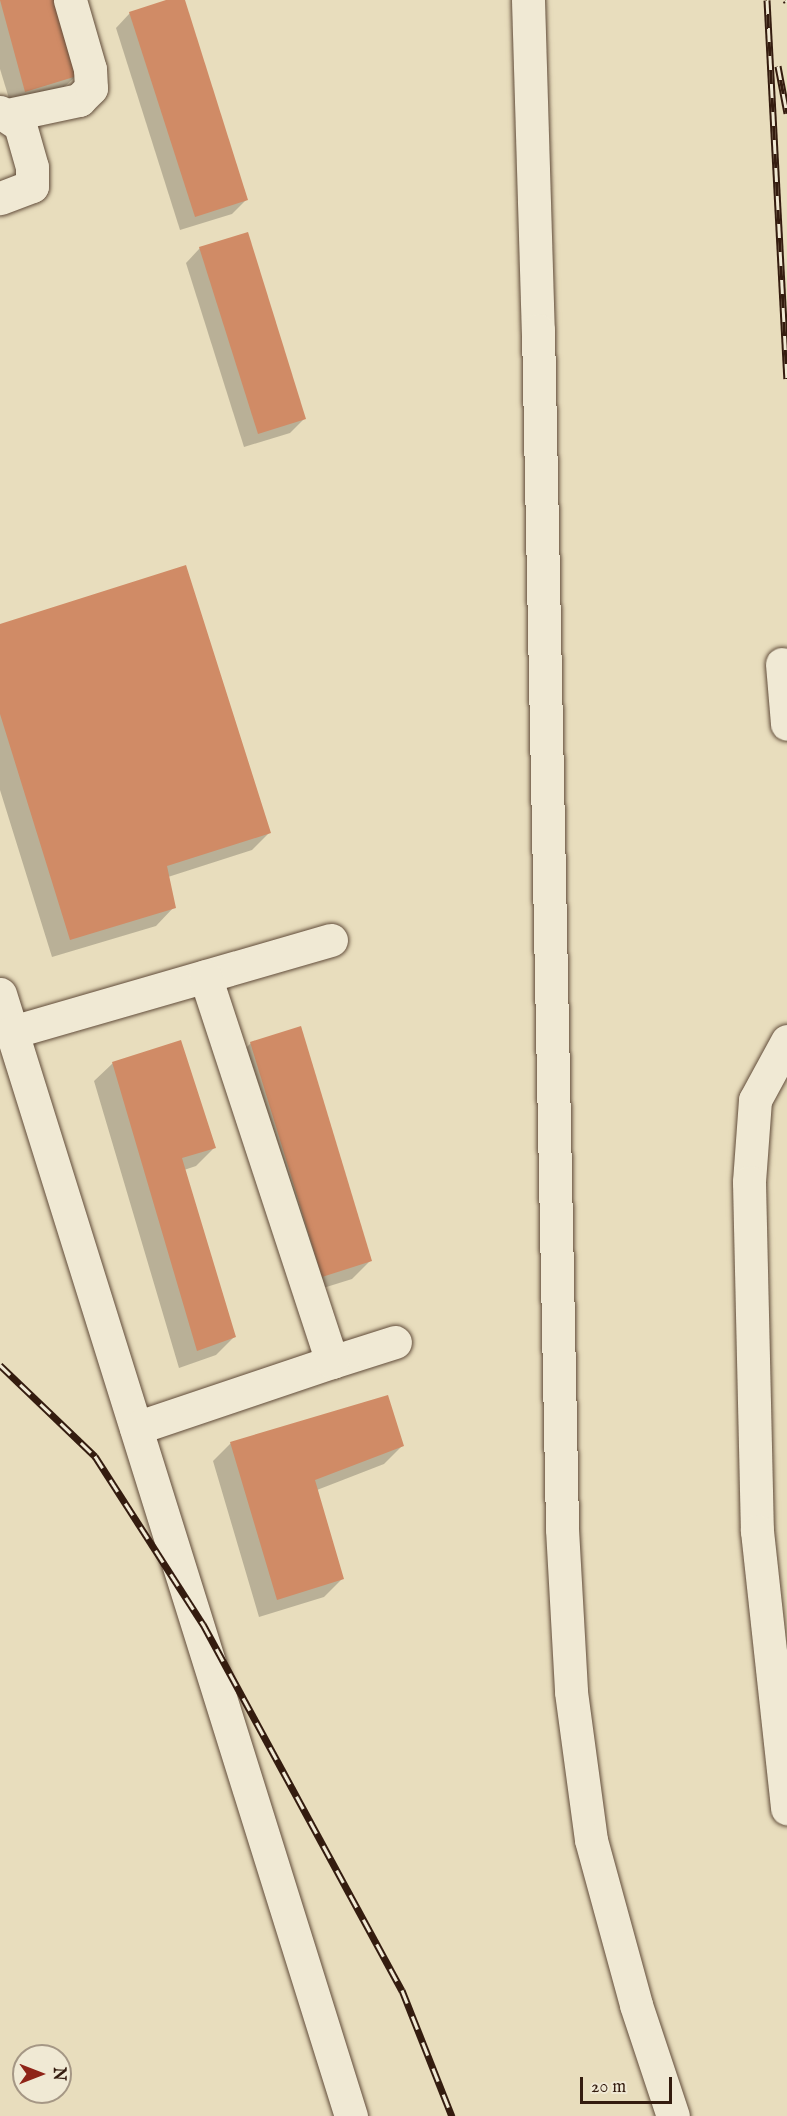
<!DOCTYPE html>
<html>
<head>
<meta charset="utf-8">
<style>
	body { margin:0 }
	#map { position:relative; width:787px; height:2116px; overflow:hidden; background:#e8ddbd; font-family:"IM FELL English",serif }
	div>[style] { position:absolute }
	.shadow>* { inset:0; background:#0003 }
	.building>* { inset:0; background:#d08b66 }
	.roads { filter:drop-shadow(0 0 2px #614c3a) drop-shadow(0 0 2px #614c3a) }
	.minor>* { height:33px; margin:-16.5px; padding:0 16.5px; transform-origin:16.5px; border-radius:16.5px; background:#f0e9d4 }
	.rail>* { height:7px; margin-top:-3.5px; transform-origin:0; background:repeating-linear-gradient(90deg,#f0e9d4 0 14px,#341c0f 0 28px); box-sizing:border-box; border-block:2px solid #341c0f }
	span { translate:-50% -50%; white-space:nowrap; text-align:center; line-height:1.15; -webkit-text-stroke:4.5px #f0e9d4; paint-order:stroke }
	.north { position:absolute; left:12px; top:2044px; width:60px; height:60px; box-sizing:border-box; background:#f0e9d4; border:2px solid #a59785; border-radius:50%; rotate:90deg; font-size:16px; font-weight:700; line-height:24px; text-align:center; color:#341c0f }
	.north::after { content:''; display:block; margin:auto; width:21px; height:27px; background:#8f2418; clip-path:polygon(50% 0,100% 100%,50% 72%,0 100%) }
	.scale { position:absolute; left:580px; top:2077px; width:92px; height:27px; box-sizing:border-box; border:3px solid #341c0f; border-top:0; padding-left:8px; font-size:18px; line-height:21px; white-space:nowrap; color:#341c0f; -webkit-text-stroke:4px #f0e9d4; paint-order:stroke }
</style>
</head>
<body>
<div id="map">
	<div class="shadow">
		<div style="clip-path:polygon(0 0,53px 0,76px 76px,61px 90px,11px 105px,0 69px)"></div>
		<div style="clip-path:polygon(171px 0,183px 0,247px 199px,232px 214px,180px 230px,116px 28px,130px 13px)"></div>
		<div style="clip-path:polygon(200px 248px,305px 418px,290px 433px,244px 447px,186px 263px)"></div>
		<div style="clip-path:polygon(0 626px,270px 832px,252px 850px,168px 877px,174px 907px,156px 926px,52px 957px,0 790px)"></div>
		<div style="clip-path:polygon(251px 1043px,370px 1261px,352px 1279px,304px 1294px,233px 1061px)"></div>
		<div style="clip-path:polygon(113px 1063px,214px 1148px,196px 1166px,184px 1170px,234px 1337px,216px 1355px,179px 1368px,94px 1081px)"></div>
		<div style="clip-path:polygon(231px 1443px,402px 1446px,384px 1464px,317px 1490px,342px 1579px,324px 1597px,259px 1617px,213px 1461px)"></div>
	</div>
	<div class="building">
		<div style="clip-path:polygon(0 0,55px 0,77px 76px,25px 92px)"></div>
		<div style="clip-path:polygon(166px 0,185px 0,248px 200px,195px 217px,129px 12px)"></div>
		<div style="clip-path:polygon(248px 232px,306px 419px,258px 434px,199px 247px)"></div>
		<div style="clip-path:polygon(186px 565px,271px 833px,167px 866px,176px 908px,70px 940px,0 714px,0 624px)"></div>
		<div style="clip-path:polygon(301px 1026px,372px 1261px,322px 1277px,250px 1042px)"></div>
		<div style="clip-path:polygon(181px 1040px,216px 1148px,182px 1158px,236px 1337px,197px 1351px,112px 1062px)"></div>
		<div style="clip-path:polygon(388px 1395px,404px 1446px,315px 1480px,344px 1579px,277px 1600px,230px 1442px)"></div>
	</div>
	<div class="roads">
		<div class="minor">
			<div style="left:528px;top:0;width:330px;rotate:88.3deg"></div>
			<div style="left:538px;top:330px;width:1199px;rotate:88.85deg"></div>
			<div style="left:562px;top:1529px;width:163px;rotate:86.8deg"></div>
			<div style="left:571px;top:1692px;width:149px;rotate:82.3deg"></div>
			<div style="left:591px;top:1840px;width:171px;rotate:74.7deg"></div>
			<div style="left:636px;top:2005px;width:117px;rotate:71.6deg"></div>
			<div style="left:0;top:112px;width:24px;rotate:33deg"></div>
			<div style="left:20px;top:125px;width:44px;rotate:74.1deg"></div>
			<div style="left:32px;top:167px;width:19px;rotate:90deg"></div>
			<div style="left:32px;top:186px;width:34px;rotate:159deg"></div>
			<div style="left:8px;top:115px;width:73px;rotate:-11.9deg"></div>
			<div style="left:79px;top:100px;width:17px;rotate:-45deg"></div>
			<div style="left:91px;top:88px;width:19px;rotate:-93deg"></div>
			<div style="left:90px;top:69px;width:72px;rotate:-106.2deg"></div>
			<div style="left:782px;top:664px;width:60px;rotate:85.2deg"></div>
			<div style="left:0;top:994px;width:1176px;rotate:72.63deg"></div>
			<div style="left:12px;top:1032px;width:332px;rotate:-16.1deg"></div>
			<div style="left:787px;top:1041px;width:67px;rotate:118.5deg"></div>
			<div style="left:755px;top:1100px;width:82px;rotate:94.2deg"></div>
			<div style="left:749px;top:1182px;width:349px;rotate:88.7deg"></div>
			<div style="left:757px;top:1531px;width:279px;rotate:83.8deg"></div>
			<div style="left:332px;top:1362px;width:66px;rotate:-17.6deg"></div>
			<div style="left:136px;top:1428px;width:207px;rotate:-18.6deg"></div>
			<div style="left:332px;top:1362px;width:406px;rotate:-108.2deg"></div>
		</div>
	</div>
	<div class="rail">
		<div style="left:767px;top:0;width:379px;rotate:87deg"></div>
		<div style="left:786px;top:0;width:2px;rotate:63deg"></div>
		<div style="left:778px;top:66px;width:48px;rotate:79.2deg"></div>
		<div style="left:0;top:1365px;width:132px;rotate:43.8deg"></div>
		<div style="left:95px;top:1456px;width:200px;rotate:57.3deg"></div>
		<div style="left:203px;top:1624px;width:417px;rotate:61.5deg"></div>
		<div style="left:402px;top:1990px;width:136px;rotate:68.4deg"></div>
	</div>
	<div class="north">N</div>
	<div class="scale">20 m</div>
</div>
</body>
</html>
